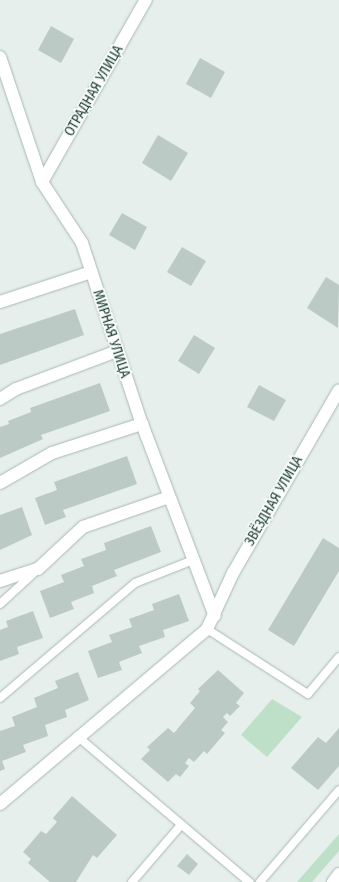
<!DOCTYPE html>
<html>
<head>
<meta charset="utf-8">
<style>
	body { margin:0 }
	#map { position:relative; width:339px; height:882px; overflow:hidden; background:#e6efeb; font-family:"Fira Sans Condensed",sans-serif }
	div>[style] { position:absolute }
	.green>* { inset:0; background:#bfe0c8 }
	.building>* { inset:0; background:#bbcac4 }
	.roads { filter:drop-shadow(0 0 1px #a8b8b2) drop-shadow(0 0 1px #a8b8b2) }
	.service>* { height:8px; margin:-4px; padding:0 4px; transform-origin:4px; border-radius:4px; background:#fff }
	.minor>* { height:12px; margin:-6px; padding:0 6px; transform-origin:6px; border-radius:6px; background:#fff }
	span { translate:-50% -50%; white-space:nowrap; text-align:center; line-height:1.15; -webkit-text-stroke:3.5px #f7fbf9; paint-order:stroke }
	.street-label { font-size:14px; color:#24423a }
</style>
</head>
<body>
<div id="map">
	<div class="green">
		<div style="clip-path:polygon(272px 699px,302px 717px,267px 757px,241px 735px)"></div>
		<div style="clip-path:polygon(339px 834px,339px 851px,312px 882px,297px 882px)"></div>
	</div>
	<div class="building">
		<div style="clip-path:polygon(51px 26px,74px 39px,61px 63px,38px 50px)"></div>
		<div style="clip-path:polygon(200px 58px,225px 72px,211px 98px,186px 84px)"></div>
		<div style="clip-path:polygon(158px 135px,188px 153px,171px 181px,142px 163px)"></div>
		<div style="clip-path:polygon(122px 213px,147px 227px,135px 250px,109px 235px)"></div>
		<div style="clip-path:polygon(182px 247px,206px 261px,191px 286px,167px 272px)"></div>
		<div style="clip-path:polygon(326px 277px,339px 285px,338px 328px,307px 308px)"></div>
		<div style="clip-path:polygon(75px 309px,84px 335px,0 365px,0 334px)"></div>
		<div style="clip-path:polygon(194px 335px,215px 348px,199px 374px,178px 361px)"></div>
		<div style="clip-path:polygon(100px 383px,110px 411px,41px 435px,43px 439px,0 458px,0 427px,9px 424px,8px 421px,31px 412px,30px 408px)"></div>
		<div style="clip-path:polygon(259px 385px,286px 400px,274px 421px,247px 407px)"></div>
		<div style="clip-path:polygon(127px 456px,137px 484px,63px 510px,66px 517px,45px 525px,35px 498px,57px 490px,54px 482px)"></div>
		<div style="clip-path:polygon(22px 507px,32px 535px,0 550px,0 515px)"></div>
		<div style="clip-path:polygon(151px 526px,161px 552px,114px 570px,117px 576px,92px 586px,94px 593px,71px 602px,74px 609px,50px 618px,40px 591px,64px 582px,61px 575px,84px 566px,81px 559px,106px 550px,104px 543px)"></div>
		<div style="clip-path:polygon(323px 538px,339px 548px,339px 571px,294px 646px,268px 630px)"></div>
		<div style="clip-path:polygon(179px 594px,189px 621px,163px 630px,165px 637px,139px 646px,142px 653px,119px 662px,122px 670px,98px 678px,88px 651px,112px 642px,109px 635px,132px 627px,129px 619px,154px 610px,152px 604px)"></div>
		<div style="clip-path:polygon(33px 611px,43px 638px,17px 647px,19px 654px,0 661px,0 630px,8px 627px,6px 621px)"></div>
		<div style="clip-path:polygon(218px 670px,244px 693px,236px 703px,240px 706px,230px 716px,227px 713px,223px 717px,228px 722px,221px 730px,225px 733px,207px 754px,204px 751px,194px 762px,189px 758px,185px 763px,189px 766px,180px 777px,176px 774px,168px 782px,141px 759px,150px 750px,147px 747px,168px 728px,174px 733px,195px 708px,190px 703px,200px 691px,198px 689px)"></div>
		<div style="clip-path:polygon(78px 672px,89px 700px,65px 710px,67px 717px,45px 725px,48px 736px,23px 745px,26px 752px,2px 761px,5px 769px,0 771px,0 731px,15px 726px,12px 717px,37px 707px,34px 698px,58px 688px,55px 681px)"></div>
		<div style="clip-path:polygon(339px 728px,339px 766px,318px 790px,291px 768px,318px 737px,326px 743px)"></div>
		<div style="clip-path:polygon(72px 796px,117px 835px,97px 858px,93px 855px,76px 882px,50px 882px,28px 863px,31px 859px,23px 852px,41px 831px,46px 834px,57px 822px,53px 818px)"></div>
		<div style="clip-path:polygon(187px 854px,198px 864px,189px 875px,177px 866px)"></div>
	</div>
	<div class="roads">
		<div class="service">
			<div style="left:0;top:604px;width:49px;rotate:-42.5deg"></div>
			<div style="left:207px;top:629px;width:120px;rotate:32.8deg"></div>
			<div style="left:308px;top:694px;width:48px;rotate:-50deg"></div>
			<div style="left:0;top:698px;width:177px;rotate:-40.4deg"></div>
			<div style="left:135px;top:583px;width:62px;rotate:-21.6deg"></div>
			<div style="left:77px;top:736px;width:226px;rotate:40.3deg"></div>
			<div style="left:132px;top:882px;width:75px;rotate:-49.3deg"></div>
			<div style="left:260px;top:882px;width:121px;rotate:-49.3deg"></div>
		</div>
		<div class="minor">
			<div style="left:0;top:57px;width:132px;rotate:71.4deg"></div>
			<div style="left:42px;top:182px;width:73px;rotate:56.7deg"></div>
			<div style="left:82px;top:243px;width:191px;rotate:71.7deg"></div>
			<div style="left:142px;top:424px;width:205px;rotate:69.2deg"></div>
			<div style="left:42px;top:182px;width:210px;rotate:-60.3deg"></div>
			<div style="left:0;top:302px;width:96px;rotate:-18.2deg"></div>
			<div style="left:0;top:399px;width:19px;rotate:-32deg"></div>
			<div style="left:16px;top:389px;width:108px;rotate:-20.6deg"></div>
			<div style="left:0;top:483px;width:60px;rotate:-30deg"></div>
			<div style="left:52px;top:453px;width:95px;rotate:-17.9deg"></div>
			<div style="left:0;top:581px;width:40px;rotate:-18deg"></div>
			<div style="left:38px;top:569px;width:62px;rotate:-43deg"></div>
			<div style="left:83px;top:527px;width:91px;rotate:-19.2deg"></div>
			<div style="left:0;top:804px;width:271px;rotate:-40.2deg"></div>
			<div style="left:207px;top:629px;width:62px;rotate:-65.1deg"></div>
			<div style="left:233px;top:573px;width:211px;rotate:-59.9deg"></div>
			<div style="left:333px;top:882px;width:10px;rotate:-53deg"></div>
		</div>
	</div>
	<div class="street-label">
		<span style="left:94px;top:91px;rotate:-60deg">ОТРАДНАЯ УЛИЦА</span>
		<span style="left:111px;top:334px;rotate:72deg">МИРНАЯ УЛИЦА</span>
		<span style="left:274px;top:501px;rotate:-60deg">ЗВЁЗДНАЯ УЛИЦА</span>
	</div>
</div>
</body>
</html>
